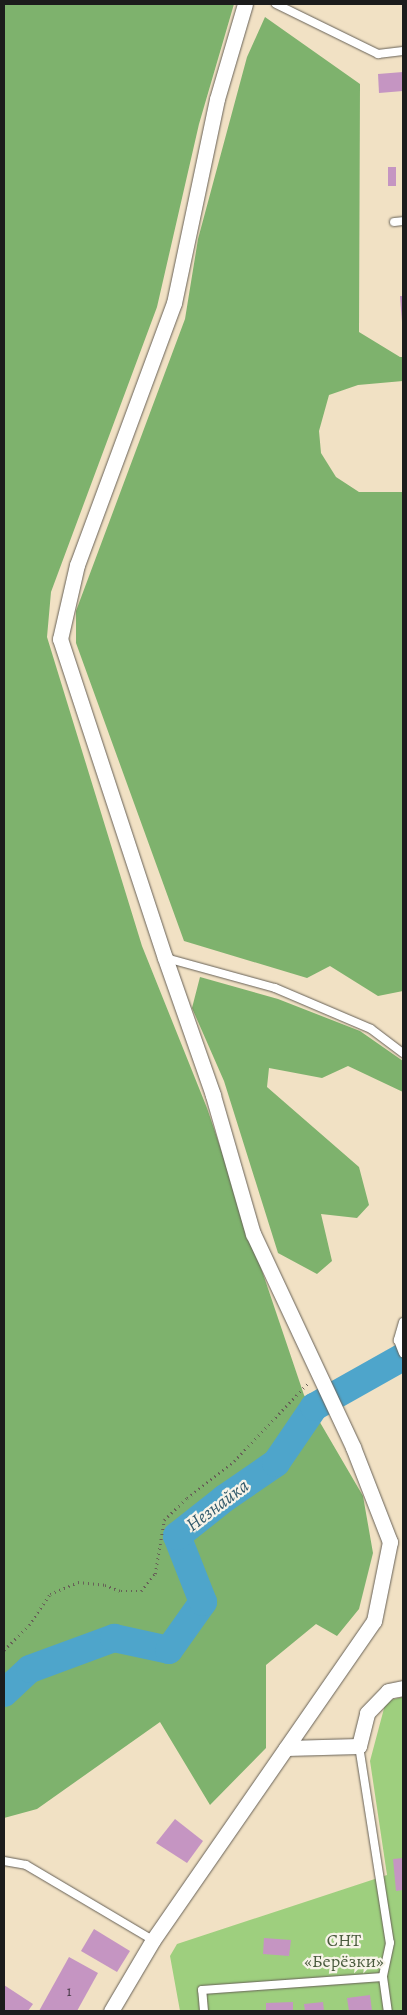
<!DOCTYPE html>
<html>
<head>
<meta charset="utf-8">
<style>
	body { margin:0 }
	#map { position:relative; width:407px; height:2015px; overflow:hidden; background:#f1e1c4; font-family:Alegreya,serif }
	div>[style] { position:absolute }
	.green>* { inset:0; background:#9ecf7e }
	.forest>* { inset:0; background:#7eb26d }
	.river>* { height:28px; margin:-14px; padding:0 14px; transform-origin:14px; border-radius:14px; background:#4ea5cb }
	.building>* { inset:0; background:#c595c2 }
	.path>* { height:2.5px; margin-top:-1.25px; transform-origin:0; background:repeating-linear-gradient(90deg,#676157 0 1px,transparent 0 5px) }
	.roads { filter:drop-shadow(0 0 1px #676157) drop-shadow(0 0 1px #676157) }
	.lane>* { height:8px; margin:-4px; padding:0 4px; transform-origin:4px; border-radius:4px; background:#fff }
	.street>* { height:15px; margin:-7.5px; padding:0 7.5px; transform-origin:7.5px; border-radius:7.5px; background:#fff }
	span { translate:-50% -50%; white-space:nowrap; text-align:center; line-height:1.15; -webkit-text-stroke:4.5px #f7f3e8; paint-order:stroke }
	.number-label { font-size:15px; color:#463a46 }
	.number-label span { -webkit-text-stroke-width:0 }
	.park-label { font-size:18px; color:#4a5b3e }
	.water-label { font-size:19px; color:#325a6b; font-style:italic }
	.frame { position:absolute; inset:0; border:5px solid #1c1c1c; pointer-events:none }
</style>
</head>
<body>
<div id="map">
	<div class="green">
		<div style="clip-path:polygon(403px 1697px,403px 2011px,180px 2011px,170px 1956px,177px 1944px,387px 1875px,370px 1761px,386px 1701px)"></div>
	</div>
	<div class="forest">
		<div style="clip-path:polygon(4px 4px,234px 4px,199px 124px,157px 307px,51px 592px,47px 637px,142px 946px,207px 1108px,304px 1395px,363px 1496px,373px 1553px,359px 1609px,337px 1636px,316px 1624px,266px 1665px,266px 1748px,210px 1805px,160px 1722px,37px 1809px,4px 1818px)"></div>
		<div style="clip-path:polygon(265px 17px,360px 84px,359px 332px,400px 357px,403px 357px,403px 381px,358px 385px,329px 395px,319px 431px,321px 453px,336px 477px,359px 492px,403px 492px,403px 991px,378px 996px,330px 966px,307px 978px,184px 941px,76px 643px,76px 611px,185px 319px,198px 239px,247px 57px)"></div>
		<div style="clip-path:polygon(200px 977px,278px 999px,360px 1031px,403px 1061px,403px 1092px,348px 1066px,322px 1078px,269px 1068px,267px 1087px,359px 1167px,369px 1205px,357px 1218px,321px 1214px,332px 1261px,317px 1274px,278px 1253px,224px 1081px,192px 1008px)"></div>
	</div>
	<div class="river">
		<div style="left:4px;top:1693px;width:35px;rotate:-43deg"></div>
		<div style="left:30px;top:1669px;width:90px;rotate:-20.3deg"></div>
		<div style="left:114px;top:1638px;width:56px;rotate:12.3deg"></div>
		<div style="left:169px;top:1650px;width:59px;rotate:-54.7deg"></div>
		<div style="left:203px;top:1602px;width:71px;rotate:-111.5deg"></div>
		<div style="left:177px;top:1536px;width:61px;rotate:-38.4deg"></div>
		<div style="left:225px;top:1498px;width:62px;rotate:-34.5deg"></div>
		<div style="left:276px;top:1463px;width:68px;rotate:-55.8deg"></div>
		<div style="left:314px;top:1407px;width:102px;rotate:-29.3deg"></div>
	</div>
	<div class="building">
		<div style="clip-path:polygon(403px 72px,403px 91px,379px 93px,378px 74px)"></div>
		<div style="clip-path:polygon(388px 167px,396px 167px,396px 186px,388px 186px)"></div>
		<div style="clip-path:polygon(400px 296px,403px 296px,403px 322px,402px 322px)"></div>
		<div style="clip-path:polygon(175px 1819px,203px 1841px,187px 1863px,156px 1843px)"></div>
		<div style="clip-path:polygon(403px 1858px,403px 1890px,396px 1891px,393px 1859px)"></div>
		<div style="clip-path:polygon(94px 1929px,130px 1951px,117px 1972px,81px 1951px)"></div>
		<div style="clip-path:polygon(264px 1938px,291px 1940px,289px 1956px,263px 1954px)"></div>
		<div style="clip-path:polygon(69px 1957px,98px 1973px,77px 2011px,39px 2011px)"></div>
		<div style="clip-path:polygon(4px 1985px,33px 2004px,28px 2011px,4px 2011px)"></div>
		<div style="clip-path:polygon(370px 1995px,372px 2011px,349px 2011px,347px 1998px)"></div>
		<div style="clip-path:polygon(293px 2002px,293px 2011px,266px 2011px,266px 2003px)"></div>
		<div style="clip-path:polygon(323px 2002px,324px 2011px,305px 2011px,304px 2004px)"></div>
	</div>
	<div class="path">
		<div style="left:4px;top:1650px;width:35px;rotate:-45deg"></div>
		<div style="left:29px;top:1625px;width:37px;rotate:-56deg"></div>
		<div style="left:50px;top:1594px;width:30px;rotate:-23deg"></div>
		<div style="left:78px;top:1582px;width:27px;rotate:6deg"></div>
		<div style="left:105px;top:1585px;width:17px;rotate:21deg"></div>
		<div style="left:121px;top:1591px;width:20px"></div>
		<div style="left:141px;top:1591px;width:22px;rotate:-51deg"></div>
		<div style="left:155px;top:1574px;width:55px;rotate:-80.5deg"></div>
		<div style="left:164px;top:1520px;width:32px;rotate:-44deg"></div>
		<div style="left:187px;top:1498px;width:60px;rotate:-38.2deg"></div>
		<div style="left:234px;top:1461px;width:108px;rotate:-46.5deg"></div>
	</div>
	<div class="roads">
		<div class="lane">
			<div style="left:276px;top:4px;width:114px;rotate:26.1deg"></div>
			<div style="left:378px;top:54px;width:25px;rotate:-7deg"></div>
			<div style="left:394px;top:222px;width:9px;rotate:-6deg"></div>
			<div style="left:166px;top:958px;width:113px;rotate:15.4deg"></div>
			<div style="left:275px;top:988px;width:104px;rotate:23.1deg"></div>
			<div style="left:371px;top:1029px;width:40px;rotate:37deg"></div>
			<div style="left:403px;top:1322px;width:19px;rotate:106deg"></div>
			<div style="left:398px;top:1340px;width:14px;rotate:69deg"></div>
			<div style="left:359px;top:1746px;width:199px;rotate:81.1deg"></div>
			<div style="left:390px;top:1943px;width:35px;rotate:102deg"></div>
			<div style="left:383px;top:1977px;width:34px;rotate:82deg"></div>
			<div style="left:4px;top:1861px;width:22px;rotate:10deg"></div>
			<div style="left:26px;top:1865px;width:147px;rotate:30.6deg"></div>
			<div style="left:204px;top:2011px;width:21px;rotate:-95deg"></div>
			<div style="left:202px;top:1990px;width:181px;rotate:-4.1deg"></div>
		</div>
		<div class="street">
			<div style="left:286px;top:1748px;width:73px;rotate:-1.6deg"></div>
			<div style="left:359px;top:1746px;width:34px;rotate:-76deg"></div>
			<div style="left:367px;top:1713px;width:30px;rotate:-46deg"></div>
			<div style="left:388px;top:1691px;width:15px;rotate:-11deg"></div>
			<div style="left:111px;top:2011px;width:82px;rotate:-59.4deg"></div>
			<div style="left:153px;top:1940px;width:388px;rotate:-55.3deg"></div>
			<div style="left:374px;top:1621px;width:81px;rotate:-78.6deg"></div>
			<div style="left:390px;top:1542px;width:102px;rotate:-111.3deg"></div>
			<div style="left:353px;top:1447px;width:235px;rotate:-115.1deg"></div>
			<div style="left:253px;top:1234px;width:145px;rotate:-106.1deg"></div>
			<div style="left:213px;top:1095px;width:145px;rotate:-109.3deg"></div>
			<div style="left:165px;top:958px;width:336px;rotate:-108.2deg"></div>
			<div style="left:60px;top:639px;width:76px;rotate:-77.1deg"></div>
			<div style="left:77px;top:565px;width:279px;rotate:-69.7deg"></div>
			<div style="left:174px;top:303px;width:208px;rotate:-78.1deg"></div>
			<div style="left:217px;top:99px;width:99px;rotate:-73.6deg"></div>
		</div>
	</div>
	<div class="number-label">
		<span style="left:69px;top:1992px">1</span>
	</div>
	<div class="park-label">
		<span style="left:344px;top:1951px">СНТ<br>«Берёзки»</span>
	</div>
	<div class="water-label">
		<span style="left:218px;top:1506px;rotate:-37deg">Незнайка</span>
	</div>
	<div class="frame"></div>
</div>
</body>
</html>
